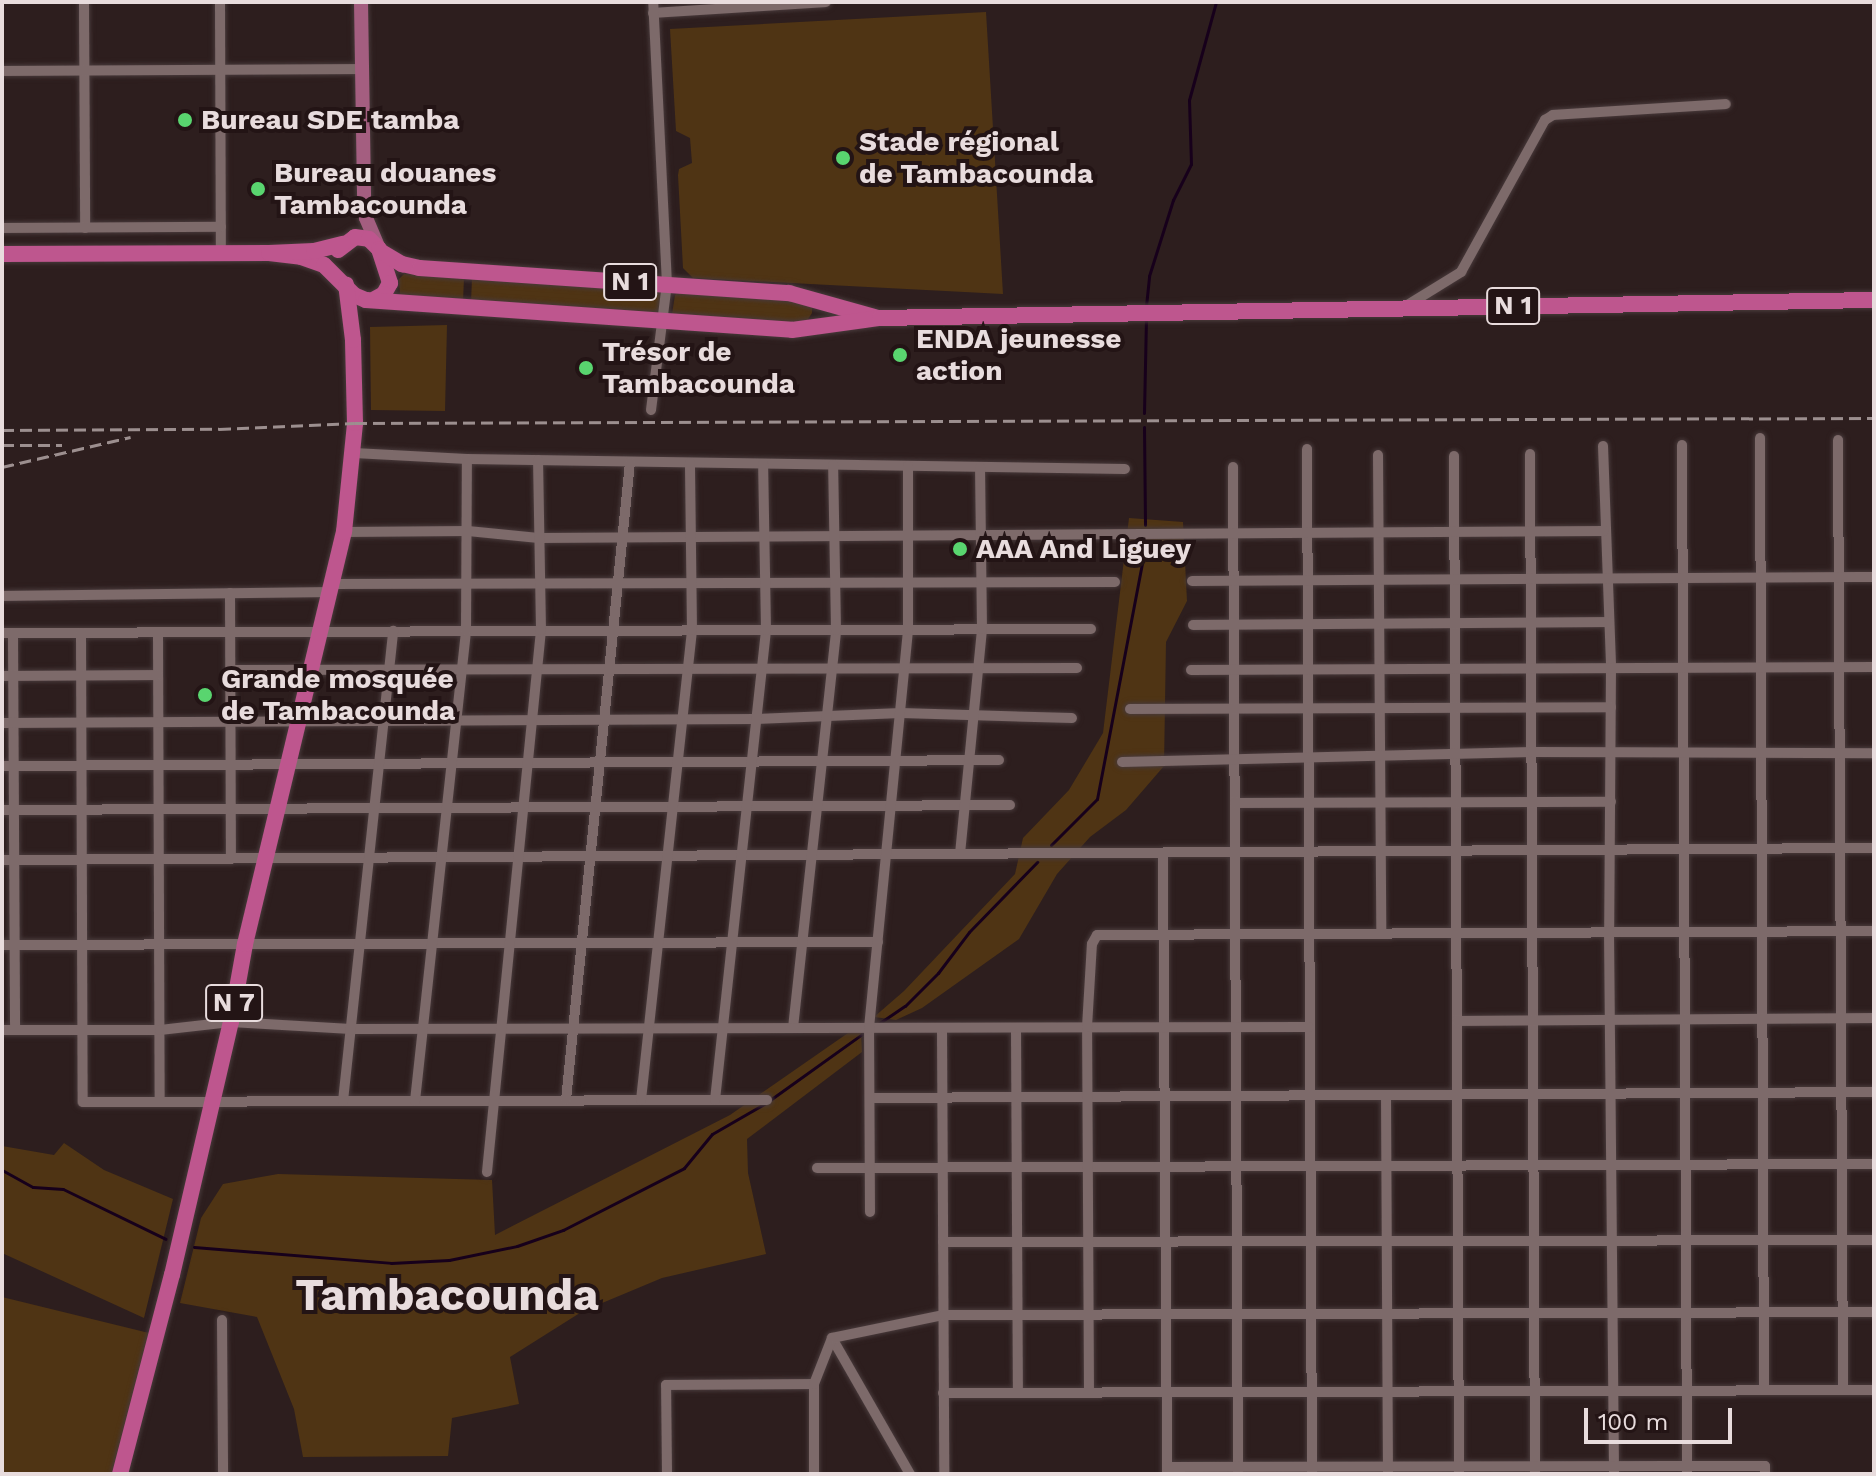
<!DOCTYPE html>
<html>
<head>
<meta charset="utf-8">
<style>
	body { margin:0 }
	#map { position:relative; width:1876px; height:1476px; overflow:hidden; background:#2d1e1e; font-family:"Work Sans",sans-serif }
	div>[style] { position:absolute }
	.green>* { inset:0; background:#4f3414 }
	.stream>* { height:3px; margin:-1.5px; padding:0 1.5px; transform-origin:1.5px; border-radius:1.5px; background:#17001b }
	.roads { filter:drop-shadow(0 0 2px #483a3b) drop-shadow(0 0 2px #483a3b) }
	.minor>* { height:10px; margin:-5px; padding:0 5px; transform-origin:5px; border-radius:5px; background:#7d6a6a }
	.major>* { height:14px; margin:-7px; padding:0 7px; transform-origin:7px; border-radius:7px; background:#a45e80 }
	.highway>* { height:16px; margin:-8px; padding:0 8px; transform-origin:8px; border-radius:8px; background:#be568e }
	.rail>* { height:3px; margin-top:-1.5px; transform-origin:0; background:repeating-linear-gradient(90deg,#9c8f8f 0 12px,transparent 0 18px) }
	.dots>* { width:22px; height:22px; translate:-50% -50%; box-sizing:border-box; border:4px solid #231415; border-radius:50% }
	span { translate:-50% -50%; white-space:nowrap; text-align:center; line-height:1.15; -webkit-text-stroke:8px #231415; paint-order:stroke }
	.shield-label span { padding:2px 6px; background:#231415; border:2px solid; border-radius:6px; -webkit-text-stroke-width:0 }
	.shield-label { font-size:26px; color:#e8dcdd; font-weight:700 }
	.poi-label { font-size:28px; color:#e8dcdd; font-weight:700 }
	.left { translate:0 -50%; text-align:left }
	.town-label { font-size:44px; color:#e8dcdd; font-weight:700 }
	.frame { position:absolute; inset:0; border:4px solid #e8dcdd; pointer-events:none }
	.scale { position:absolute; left:1584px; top:1408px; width:148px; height:36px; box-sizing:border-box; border:4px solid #e8dcdd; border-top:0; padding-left:10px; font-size:24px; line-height:28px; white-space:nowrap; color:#e8dcdd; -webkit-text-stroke:6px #231415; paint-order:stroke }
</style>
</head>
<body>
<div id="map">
	<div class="green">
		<div style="clip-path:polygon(986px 12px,1003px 294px,693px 278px,683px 268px,678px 175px,679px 169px,692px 163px,690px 138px,676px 131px,670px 29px)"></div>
		<div style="clip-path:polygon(404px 274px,464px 277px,463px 302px,400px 296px,399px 279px)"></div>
		<div style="clip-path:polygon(472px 278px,664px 290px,659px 316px,471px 303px)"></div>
		<div style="clip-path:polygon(681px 290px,797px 297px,812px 308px,812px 313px,805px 324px,672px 314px,675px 295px)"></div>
		<div style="clip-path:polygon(447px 325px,445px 411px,371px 410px,370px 327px)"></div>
		<div style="clip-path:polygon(1129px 518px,1183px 522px,1187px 601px,1166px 642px,1164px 766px,1126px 810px,1090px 837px,1057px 874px,1019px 939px,922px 1008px,896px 1020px,874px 1017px,904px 991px,1015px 874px,1023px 838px,1069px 790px,1103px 733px)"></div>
		<div style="clip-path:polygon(861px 1029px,862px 1052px,747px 1139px,748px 1173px,766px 1254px,662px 1278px,583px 1311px,510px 1357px,519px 1404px,452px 1418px,448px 1456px,303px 1457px,294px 1409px,257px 1317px,180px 1303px,201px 1218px,223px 1184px,278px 1174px,492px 1180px,495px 1235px,730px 1115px,848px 1033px)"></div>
		<div style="clip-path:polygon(64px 1143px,104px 1170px,173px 1199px,144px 1318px,2px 1253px,2px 1146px,54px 1155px)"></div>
		<div style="clip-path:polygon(2px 1297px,149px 1333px,115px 1474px,2px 1474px)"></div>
	</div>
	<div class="stream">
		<div style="left:1146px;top:306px;width:30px;rotate:-84deg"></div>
		<div style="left:1149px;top:276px;width:80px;rotate:-72.5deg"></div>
		<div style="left:1173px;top:200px;width:40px;rotate:-63.4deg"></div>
		<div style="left:1191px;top:164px;width:64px;rotate:-91.8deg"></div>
		<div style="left:1189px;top:100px;width:102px;rotate:-74.6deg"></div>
		<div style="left:1144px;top:413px;width:95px;rotate:-88.8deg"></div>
		<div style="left:1144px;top:427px;width:98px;rotate:89.4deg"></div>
		<div style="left:1051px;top:845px;width:65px;rotate:-45deg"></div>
		<div style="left:1097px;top:799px;width:263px;rotate:-79.2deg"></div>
		<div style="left:878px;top:1024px;width:32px;rotate:-34deg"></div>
		<div style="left:905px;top:1006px;width:47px;rotate:-45deg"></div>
		<div style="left:938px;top:973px;width:51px;rotate:-52.9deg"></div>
		<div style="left:969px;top:932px;width:98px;rotate:-45.8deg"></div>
		<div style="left:770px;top:1100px;width:117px;rotate:-35.6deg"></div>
		<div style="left:2px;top:1170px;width:35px;rotate:29deg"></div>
		<div style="left:33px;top:1187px;width:30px;rotate:4deg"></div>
		<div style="left:63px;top:1189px;width:114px;rotate:25.9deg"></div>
		<div style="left:194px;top:1247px;width:198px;rotate:4.6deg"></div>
		<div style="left:391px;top:1263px;width:58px;rotate:-3deg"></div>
		<div style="left:449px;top:1260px;width:69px;rotate:-11.6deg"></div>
		<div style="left:517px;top:1246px;width:49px;rotate:-19.2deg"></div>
		<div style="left:563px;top:1230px;width:136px;rotate:-27.1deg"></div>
		<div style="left:684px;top:1168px;width:44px;rotate:-50.5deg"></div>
		<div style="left:712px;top:1134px;width:60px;rotate:-30deg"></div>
	</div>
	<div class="roads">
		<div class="minor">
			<div style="left:84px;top:2px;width:226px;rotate:89.7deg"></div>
			<div style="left:220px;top:2px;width:252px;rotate:89.8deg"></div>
			<div style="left:653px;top:13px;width:173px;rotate:-3.6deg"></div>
			<div style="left:2px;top:71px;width:361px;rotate:-0.3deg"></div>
			<div style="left:2px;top:228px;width:219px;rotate:-0.3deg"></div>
			<div style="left:1406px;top:306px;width:65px;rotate:-31.7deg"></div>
			<div style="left:1461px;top:272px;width:174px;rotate:-61.1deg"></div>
			<div style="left:1545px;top:120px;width:9px;rotate:-32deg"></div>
			<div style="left:1553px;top:115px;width:173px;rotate:-3.6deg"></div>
			<div style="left:651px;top:410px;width:127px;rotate:-82.8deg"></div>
			<div style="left:667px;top:284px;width:282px;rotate:-92.8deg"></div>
			<div style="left:1760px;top:438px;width:952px;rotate:89.76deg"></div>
			<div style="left:1838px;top:440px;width:950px;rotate:89.7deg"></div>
			<div style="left:1682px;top:445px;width:1029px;rotate:89.72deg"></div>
			<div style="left:1603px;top:446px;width:221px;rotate:87.9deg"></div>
			<div style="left:1611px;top:667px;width:264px;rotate:90.4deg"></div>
			<div style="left:1609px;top:931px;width:543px;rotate:89.47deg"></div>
			<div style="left:1307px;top:449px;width:1025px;rotate:89.72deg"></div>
			<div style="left:354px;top:453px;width:113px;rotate:3deg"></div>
			<div style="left:467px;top:459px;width:658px;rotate:0.87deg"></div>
			<div style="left:1530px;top:454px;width:1020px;rotate:89.72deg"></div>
			<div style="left:1378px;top:455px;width:479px;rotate:89.6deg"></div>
			<div style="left:1454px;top:456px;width:1018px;rotate:89.72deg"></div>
			<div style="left:1233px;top:467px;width:1007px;rotate:89.72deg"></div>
			<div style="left:344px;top:532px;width:124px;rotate:-0.5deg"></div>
			<div style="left:468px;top:531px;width:71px;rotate:5.6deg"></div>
			<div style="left:539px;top:538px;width:1065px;rotate:-0.38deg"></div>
			<div style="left:1192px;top:581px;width:682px;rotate:-0.34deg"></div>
			<div style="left:331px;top:584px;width:784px;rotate:-0.15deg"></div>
			<div style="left:230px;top:593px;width:266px;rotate:89.8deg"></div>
			<div style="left:2px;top:596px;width:327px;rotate:-0.7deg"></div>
			<div style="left:1193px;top:625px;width:415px;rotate:-0.4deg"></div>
			<div style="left:158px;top:632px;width:470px;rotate:89.8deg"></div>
			<div style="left:2px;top:633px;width:1089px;rotate:-0.21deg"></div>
			<div style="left:13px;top:633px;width:397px;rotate:89.7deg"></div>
			<div style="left:81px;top:633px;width:469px;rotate:89.8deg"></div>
			<div style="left:83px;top:1102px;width:684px;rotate:-0.17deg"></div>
			<div style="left:230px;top:670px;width:847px;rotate:-0.14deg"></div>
			<div style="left:1191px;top:670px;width:683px;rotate:-0.25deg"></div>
			<div style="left:2px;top:676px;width:156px;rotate:-0.4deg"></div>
			<div style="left:1130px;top:709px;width:481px;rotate:-0.2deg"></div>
			<div style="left:2px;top:723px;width:754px;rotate:-0.3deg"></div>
			<div style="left:756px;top:719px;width:145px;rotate:-2.4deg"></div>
			<div style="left:901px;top:713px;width:171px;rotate:1.7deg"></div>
			<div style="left:1122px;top:762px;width:410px;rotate:-1.4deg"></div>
			<div style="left:1532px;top:752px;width:342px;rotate:0.2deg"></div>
			<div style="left:2px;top:766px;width:997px;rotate:-0.34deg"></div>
			<div style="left:1235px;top:803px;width:376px;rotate:-0.2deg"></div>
			<div style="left:2px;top:810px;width:1008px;rotate:-0.28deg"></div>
			<div style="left:1163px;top:853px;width:621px;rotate:89.63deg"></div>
			<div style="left:960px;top:854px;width:226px;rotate:-84.4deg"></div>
			<div style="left:982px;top:629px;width:162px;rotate:-90.7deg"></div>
			<div style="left:2px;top:860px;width:1872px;rotate:-0.37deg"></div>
			<div style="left:2px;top:945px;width:876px;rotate:-0.2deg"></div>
			<div style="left:1457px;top:1021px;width:417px;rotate:-0.4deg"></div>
			<div style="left:793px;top:1028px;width:400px;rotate:-83.8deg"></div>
			<div style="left:836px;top:630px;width:165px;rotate:-91deg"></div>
			<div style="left:942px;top:1028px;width:446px;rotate:89.7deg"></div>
			<div style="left:1016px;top:1028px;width:364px;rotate:89.7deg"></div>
			<div style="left:2px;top:1030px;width:158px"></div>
			<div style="left:160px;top:1030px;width:71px;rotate:-6.4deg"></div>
			<div style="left:231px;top:1022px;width:120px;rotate:3.3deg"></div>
			<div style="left:351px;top:1029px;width:958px;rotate:-0.12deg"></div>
			<div style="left:1386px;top:1095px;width:379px;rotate:89.7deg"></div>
			<div style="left:870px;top:1098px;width:1004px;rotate:-0.34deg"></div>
			<div style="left:566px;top:1100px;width:641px;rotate:-84.27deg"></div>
			<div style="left:641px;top:1100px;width:473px;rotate:-83.8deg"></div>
			<div style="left:692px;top:630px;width:167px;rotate:-90.7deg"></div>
			<div style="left:715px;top:1100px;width:473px;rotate:-83.8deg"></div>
			<div style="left:766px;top:630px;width:166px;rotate:-91deg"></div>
			<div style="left:343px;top:1101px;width:473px;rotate:-83.9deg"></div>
			<div style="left:415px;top:1101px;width:473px;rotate:-83.8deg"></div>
			<div style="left:466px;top:631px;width:172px;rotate:-89.7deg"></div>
			<div style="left:817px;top:1168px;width:1057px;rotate:-0.22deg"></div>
			<div style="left:487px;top:1172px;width:545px;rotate:-84.31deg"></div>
			<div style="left:541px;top:630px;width:170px;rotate:-91deg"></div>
			<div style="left:870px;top:1212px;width:184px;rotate:-90.3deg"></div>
			<div style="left:869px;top:1028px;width:400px;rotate:-84.4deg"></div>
			<div style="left:908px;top:630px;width:164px;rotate:-90deg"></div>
			<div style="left:943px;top:1242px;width:931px;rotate:-0.12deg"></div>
			<div style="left:222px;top:1320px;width:154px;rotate:89.6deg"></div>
			<div style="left:832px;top:1338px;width:157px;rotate:60.2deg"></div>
			<div style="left:1089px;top:1392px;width:365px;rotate:-90.3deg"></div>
			<div style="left:1087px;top:1027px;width:83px;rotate:-86.6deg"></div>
			<div style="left:1092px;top:944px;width:10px;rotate:-61deg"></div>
			<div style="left:1097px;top:935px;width:777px;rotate:-0.29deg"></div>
			<div style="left:943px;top:1393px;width:931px;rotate:-0.18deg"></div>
			<div style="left:1167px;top:1467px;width:598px;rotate:-0.1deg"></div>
			<div style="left:1765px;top:1466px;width:8px;rotate:90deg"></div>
			<div style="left:667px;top:1474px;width:89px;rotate:-90.6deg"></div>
			<div style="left:666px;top:1385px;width:148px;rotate:-0.4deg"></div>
			<div style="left:814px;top:1474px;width:90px;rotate:-90deg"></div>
			<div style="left:814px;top:1384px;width:49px;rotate:-68.6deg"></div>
			<div style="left:832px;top:1338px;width:113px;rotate:-11.7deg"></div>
			<div style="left:943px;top:1315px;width:931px;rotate:-0.18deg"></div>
		</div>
		<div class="major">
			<div style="left:361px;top:2px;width:197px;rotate:89.1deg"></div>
			<div style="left:364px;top:199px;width:19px;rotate:84deg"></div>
			<div style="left:366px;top:218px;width:34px;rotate:67deg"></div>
		</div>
		<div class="highway">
			<div style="left:338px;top:250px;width:21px;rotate:-37deg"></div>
			<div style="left:355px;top:237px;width:14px;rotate:8deg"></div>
			<div style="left:369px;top:239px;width:14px;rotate:45deg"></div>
			<div style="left:379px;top:249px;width:36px;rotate:72deg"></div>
			<div style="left:390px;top:283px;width:13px;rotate:119deg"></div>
			<div style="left:384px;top:294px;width:10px;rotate:151deg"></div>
			<div style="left:380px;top:251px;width:26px;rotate:31deg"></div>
			<div style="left:402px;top:264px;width:18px;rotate:13deg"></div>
			<div style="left:420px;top:268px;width:370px;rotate:3.9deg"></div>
			<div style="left:789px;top:293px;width:89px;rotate:15.6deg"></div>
			<div style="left:269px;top:253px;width:32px;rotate:7deg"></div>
			<div style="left:301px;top:257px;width:24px;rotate:19deg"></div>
			<div style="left:324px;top:265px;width:42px;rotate:45deg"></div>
			<div style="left:354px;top:295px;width:13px;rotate:23deg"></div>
			<div style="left:366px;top:300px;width:427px;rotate:4deg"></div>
			<div style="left:792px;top:330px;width:89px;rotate:-7.8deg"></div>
			<div style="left:880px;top:318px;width:994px;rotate:-1.04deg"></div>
			<div style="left:2px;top:254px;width:267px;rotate:-0.2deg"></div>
			<div style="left:269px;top:253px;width:45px;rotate:-2.5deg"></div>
			<div style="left:314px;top:251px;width:30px;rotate:-14deg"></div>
			<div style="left:120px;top:1474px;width:206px;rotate:-75.4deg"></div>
			<div style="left:172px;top:1275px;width:260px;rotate:-76.9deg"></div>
			<div style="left:231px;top:1022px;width:79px;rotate:-79.8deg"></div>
			<div style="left:245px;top:944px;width:424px;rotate:-76.5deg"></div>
			<div style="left:344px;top:532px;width:110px;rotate:-84.2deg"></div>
			<div style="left:355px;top:423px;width:83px;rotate:-91.4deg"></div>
			<div style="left:353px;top:340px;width:56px;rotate:-97.1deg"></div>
		</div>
	</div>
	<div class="rail">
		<div style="left:2px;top:430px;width:217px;rotate:-0.3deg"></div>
		<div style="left:219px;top:429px;width:136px;rotate:-2.5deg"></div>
		<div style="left:355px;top:423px;width:1519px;rotate:-0.19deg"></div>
		<div style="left:2px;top:445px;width:60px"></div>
		<div style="left:2px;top:467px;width:132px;rotate:-13.1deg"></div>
	</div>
	<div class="dots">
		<div style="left:185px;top:120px;background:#59d56f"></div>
		<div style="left:843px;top:158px;background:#59d56f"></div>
		<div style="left:258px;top:189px;background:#59d56f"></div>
		<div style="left:900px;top:355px;background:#59d56f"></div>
		<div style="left:586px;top:368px;background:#59d56f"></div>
		<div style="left:960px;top:549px;background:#59d56f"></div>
		<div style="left:205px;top:695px;background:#59d56f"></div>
	</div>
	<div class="shield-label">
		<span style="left:630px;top:282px">N 1</span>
		<span style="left:1513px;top:306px">N 1</span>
		<span style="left:234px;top:1003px">N 7</span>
	</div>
	<div class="poi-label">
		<span class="left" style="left:201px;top:120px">Bureau SDE tamba</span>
		<span class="left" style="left:859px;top:158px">Stade régional<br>de Tambacounda</span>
		<span class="left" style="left:274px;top:189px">Bureau douanes<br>Tambacounda</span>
		<span class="left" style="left:916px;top:355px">ENDA jeunesse<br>action</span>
		<span class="left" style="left:602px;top:368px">Trésor de<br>Tambacounda</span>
		<span class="left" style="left:976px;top:549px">AAA And Liguey</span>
		<span class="left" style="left:221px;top:695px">Grande mosquée<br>de Tambacounda</span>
	</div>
	<div class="town-label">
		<span style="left:447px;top:1295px">Tambacounda</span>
	</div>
	<div class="frame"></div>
	<div class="scale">100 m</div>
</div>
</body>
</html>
